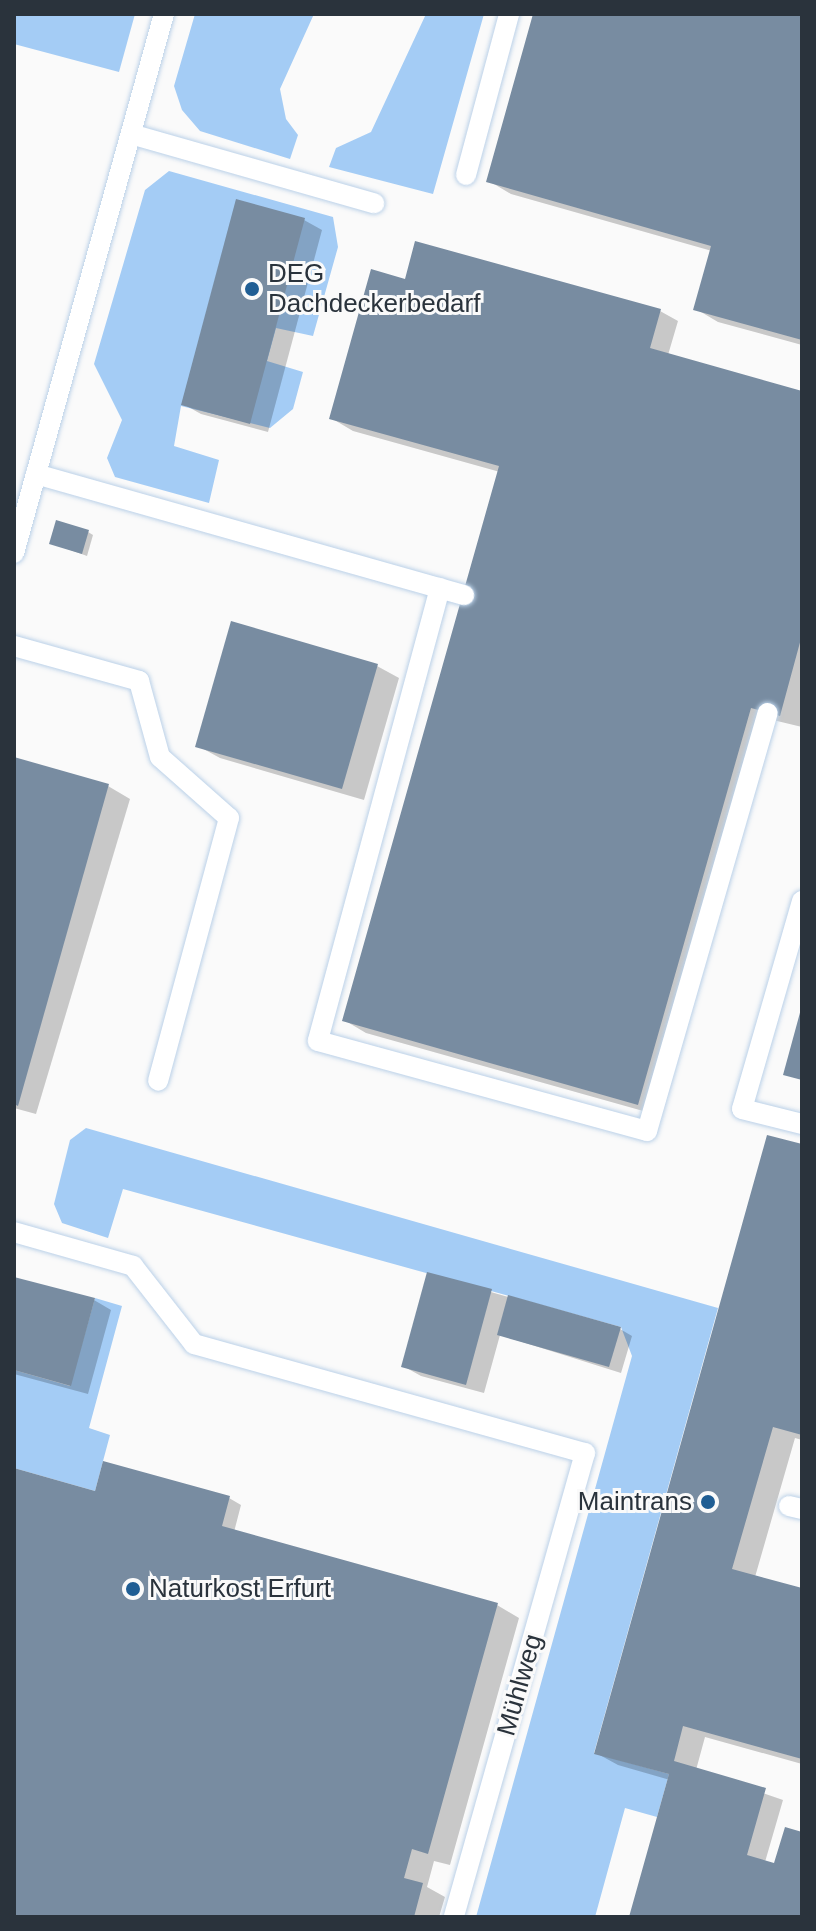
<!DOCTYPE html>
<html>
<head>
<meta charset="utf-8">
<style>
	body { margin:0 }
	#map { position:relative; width:816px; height:1931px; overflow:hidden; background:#fafafa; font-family:Arial,sans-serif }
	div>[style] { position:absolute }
	.green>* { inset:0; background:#a4ccf5 }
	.shadow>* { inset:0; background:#0003 }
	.building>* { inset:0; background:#788ca1 }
	.roads { filter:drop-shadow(0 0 2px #bbd1e8) drop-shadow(0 0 2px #bbd1e8) }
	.service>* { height:20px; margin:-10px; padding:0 10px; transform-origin:10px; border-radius:10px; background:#fff }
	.dots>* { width:22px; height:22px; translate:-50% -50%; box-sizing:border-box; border:4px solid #fafafa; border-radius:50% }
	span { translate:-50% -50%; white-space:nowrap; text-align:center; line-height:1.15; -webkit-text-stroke:6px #fafafa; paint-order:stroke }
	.poi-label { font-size:26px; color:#2a333c }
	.left { translate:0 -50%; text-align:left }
	.right { translate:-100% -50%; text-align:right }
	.street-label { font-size:26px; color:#2a333c }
	.frame { position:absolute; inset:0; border:16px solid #2a333c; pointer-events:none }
</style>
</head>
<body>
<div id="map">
	<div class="green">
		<div style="clip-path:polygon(14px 14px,135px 14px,119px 72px,14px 44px)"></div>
		<div style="clip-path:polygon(195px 14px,314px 14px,280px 89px,286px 119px,298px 135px,290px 159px,200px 131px,182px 110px,174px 86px)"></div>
		<div style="clip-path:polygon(426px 14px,484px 14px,433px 194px,329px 167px,336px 148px,371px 132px)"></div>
		<div style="clip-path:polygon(169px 171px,333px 217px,338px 247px,313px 336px,276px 328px,267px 361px,303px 372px,293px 409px,270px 428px,181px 406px,174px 446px,219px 460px,209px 503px,115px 477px,107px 458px,122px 420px,94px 364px,145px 190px)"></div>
		<div style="clip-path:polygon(86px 1128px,718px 1308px,594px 1753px,669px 1774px,657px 1817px,625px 1808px,595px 1917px,476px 1917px,632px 1356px,621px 1327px,123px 1189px,108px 1238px,62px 1223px,54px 1204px,70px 1140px)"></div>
		<div style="clip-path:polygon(95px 1298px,122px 1306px,89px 1428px,110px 1435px,95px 1491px,14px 1468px,14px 1370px,70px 1386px)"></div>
	</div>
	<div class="shadow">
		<div style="clip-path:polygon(535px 14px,802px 14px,802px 345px,718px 322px,696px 309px,712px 251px,511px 194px,489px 181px)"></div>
		<div style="clip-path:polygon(304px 220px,322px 230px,268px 432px,201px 414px,183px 404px)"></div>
		<div style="clip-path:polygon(414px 284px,660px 311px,678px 321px,668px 355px,802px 393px,802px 727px,773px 720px,661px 1116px,366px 1033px,344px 1020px,500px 472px,353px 431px,331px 418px)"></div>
		<div style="clip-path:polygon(88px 532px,93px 535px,87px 556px,51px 543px)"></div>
		<div style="clip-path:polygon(377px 666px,399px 678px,364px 800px,220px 758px,198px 746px)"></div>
		<div style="clip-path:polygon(14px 759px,108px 786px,130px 799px,36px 1114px,14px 1108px)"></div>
		<div style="clip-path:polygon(802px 1146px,802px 1440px,795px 1438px,755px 1577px,802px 1590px,802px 1764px,705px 1737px,696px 1770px,783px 1800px,765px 1862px,775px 1865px,802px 1834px,802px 1917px,631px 1917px,670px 1780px,618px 1765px,596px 1753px)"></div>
		<div style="clip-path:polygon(428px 1274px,620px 1329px,632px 1336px,621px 1373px,500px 1335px,484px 1393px,421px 1376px,403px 1366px)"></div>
		<div style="clip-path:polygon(14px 1279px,94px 1300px,111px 1310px,88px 1394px,14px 1374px)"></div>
		<div style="clip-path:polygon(14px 1470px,97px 1493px,229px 1498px,241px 1505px,234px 1532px,497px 1605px,519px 1618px,450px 1865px,434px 1861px,427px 1887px,445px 1897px,439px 1917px,14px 1917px)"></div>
	</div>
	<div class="building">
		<div style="clip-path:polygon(533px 14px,802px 14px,802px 340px,693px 310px,711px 246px,486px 182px)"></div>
		<div style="clip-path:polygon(236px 199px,305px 218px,250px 424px,181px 405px)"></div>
		<div style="clip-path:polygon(415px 241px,661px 309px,650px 348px,802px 391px,802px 635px,780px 716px,751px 708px,638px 1105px,342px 1021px,499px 466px,329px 419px,371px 269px,405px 279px)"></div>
		<div style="clip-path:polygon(56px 520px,89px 530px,82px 554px,49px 544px)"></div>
		<div style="clip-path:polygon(231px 621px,378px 664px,342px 789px,195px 747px)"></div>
		<div style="clip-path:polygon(14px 757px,109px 784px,18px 1106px,14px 1104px)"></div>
		<div style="clip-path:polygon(801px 1009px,802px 1010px,802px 1080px,783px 1075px)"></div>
		<div style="clip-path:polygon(767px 1135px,802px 1144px,802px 1435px,773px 1427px,732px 1569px,802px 1588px,802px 1759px,683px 1726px,674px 1761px,766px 1788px,747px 1855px,774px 1863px,785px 1827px,802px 1832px,802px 1917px,629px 1917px,669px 1774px,594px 1754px)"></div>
		<div style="clip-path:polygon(427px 1272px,492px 1289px,466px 1385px,401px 1367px)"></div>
		<div style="clip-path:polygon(14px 1277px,95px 1298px,71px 1386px,14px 1370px)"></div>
		<div style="clip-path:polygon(508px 1295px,621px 1327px,609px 1367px,497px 1335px)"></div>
		<div style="clip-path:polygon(103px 1461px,230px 1496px,222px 1526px,498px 1603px,428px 1854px,412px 1849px,404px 1878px,423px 1883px,414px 1917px,14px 1917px,14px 1468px,95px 1491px)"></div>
	</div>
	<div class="roads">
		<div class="service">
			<div style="left:131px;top:134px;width:253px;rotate:15.9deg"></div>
			<div style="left:466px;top:175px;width:167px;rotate:-75deg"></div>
			<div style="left:36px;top:474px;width:445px;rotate:15.8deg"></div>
			<div style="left:14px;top:553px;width:559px;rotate:-74.45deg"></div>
			<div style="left:440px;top:588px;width:469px;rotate:105.1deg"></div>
			<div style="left:318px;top:1041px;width:341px;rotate:15.3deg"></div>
			<div style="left:647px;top:1131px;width:435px;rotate:-73.9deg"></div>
			<div style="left:14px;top:646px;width:130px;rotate:15.6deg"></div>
			<div style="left:139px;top:681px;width:79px;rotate:74.6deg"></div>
			<div style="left:160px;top:757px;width:92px;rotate:41.5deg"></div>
			<div style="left:229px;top:818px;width:272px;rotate:105.1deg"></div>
			<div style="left:802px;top:901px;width:216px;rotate:106.1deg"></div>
			<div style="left:742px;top:1109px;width:62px;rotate:14deg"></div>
			<div style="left:14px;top:1232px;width:124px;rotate:15.9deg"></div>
			<div style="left:133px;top:1266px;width:99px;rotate:52deg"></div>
			<div style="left:194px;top:1344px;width:406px;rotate:15.6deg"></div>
			<div style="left:585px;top:1453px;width:482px;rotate:105.8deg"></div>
			<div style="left:789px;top:1506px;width:13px;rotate:13deg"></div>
		</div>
	</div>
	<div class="dots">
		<div style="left:252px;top:289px;background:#205e94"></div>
		<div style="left:708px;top:1502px;background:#205e94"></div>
		<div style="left:133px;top:1589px;background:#205e94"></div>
	</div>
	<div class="poi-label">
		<span class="left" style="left:268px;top:289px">DEG<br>Dachdeckerbedarf</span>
		<span class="right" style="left:692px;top:1502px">Maintrans</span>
		<span class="left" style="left:149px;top:1589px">Naturkost Erfurt</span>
	</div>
	<div class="street-label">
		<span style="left:520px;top:1685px;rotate:-74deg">Mühlweg</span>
	</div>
	<div class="frame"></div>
</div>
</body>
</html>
